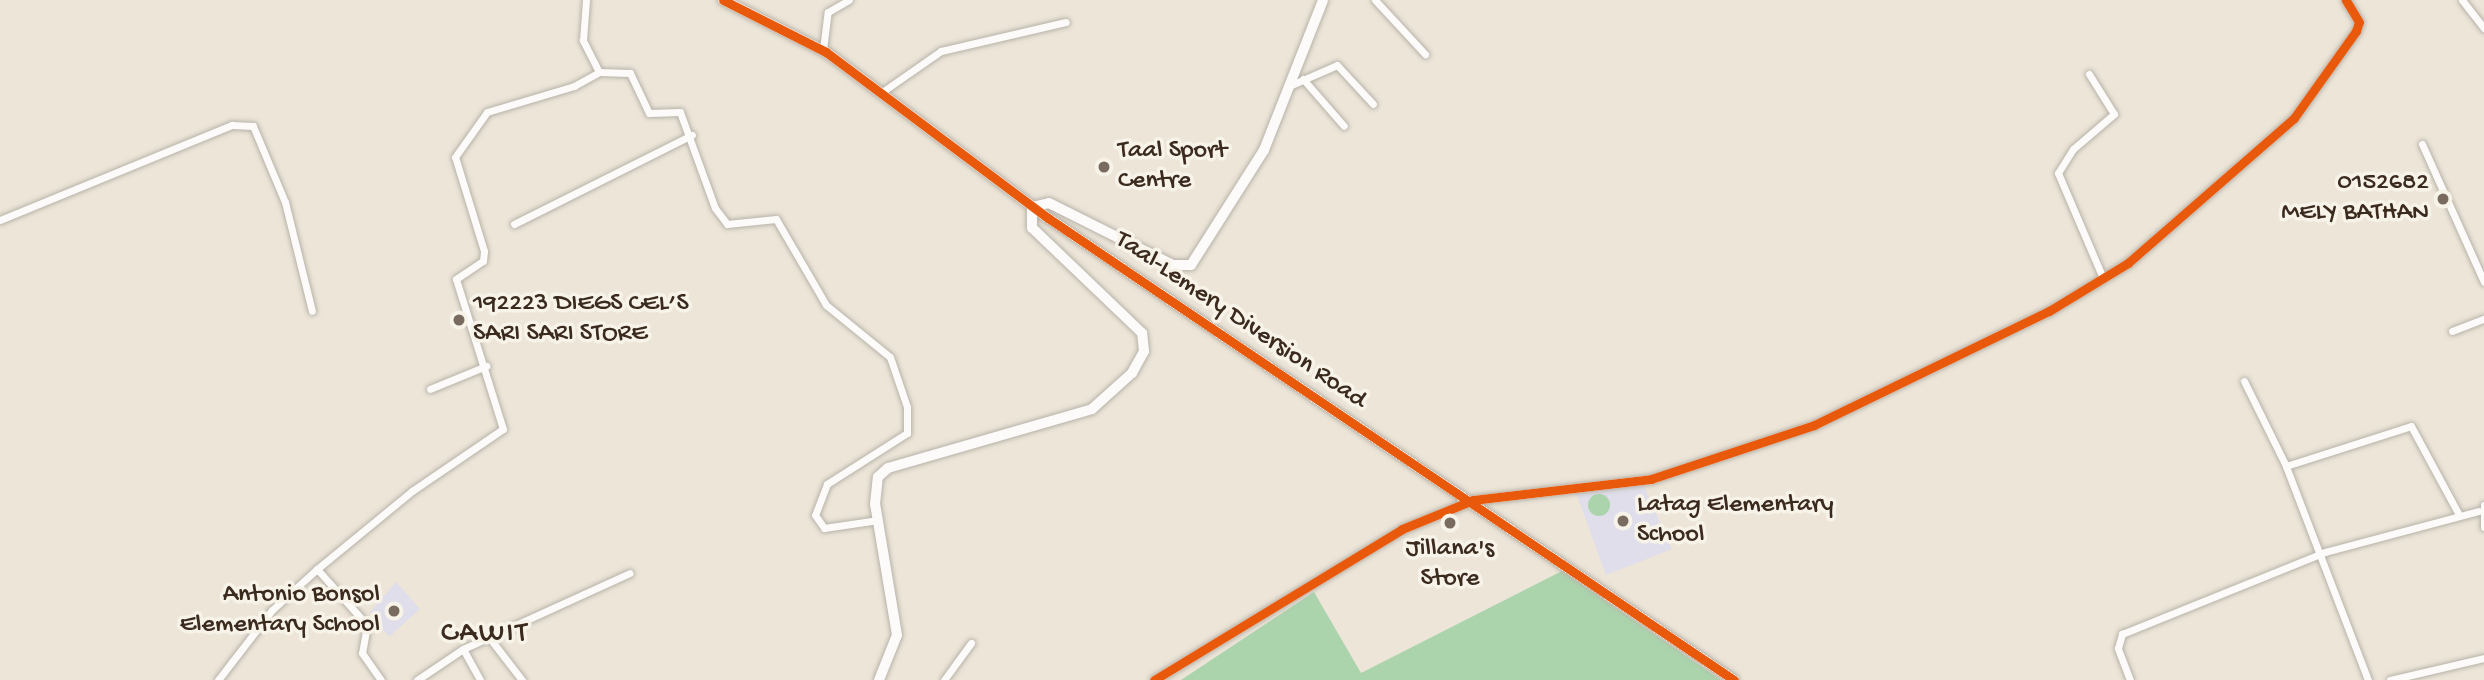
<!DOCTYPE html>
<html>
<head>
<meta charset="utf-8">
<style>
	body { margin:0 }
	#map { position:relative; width:2484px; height:680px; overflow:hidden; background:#ece5d8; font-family:"Gochi Hand",sans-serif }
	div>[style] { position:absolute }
	.built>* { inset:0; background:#dfdeea }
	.green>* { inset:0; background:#abd4ad }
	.round { border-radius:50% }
	.roads { filter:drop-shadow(0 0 2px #b8b2a9) drop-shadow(0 0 2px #b8b2a9) }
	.minor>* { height:7px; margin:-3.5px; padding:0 3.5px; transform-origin:3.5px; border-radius:3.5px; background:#fcfbf9 }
	.tertiary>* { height:9px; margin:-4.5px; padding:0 4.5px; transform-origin:4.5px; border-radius:4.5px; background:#fcfbf9 }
	.secondary>* { height:10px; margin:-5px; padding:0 5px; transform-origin:5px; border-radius:5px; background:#fcfbf9 }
	.primary>* { height:10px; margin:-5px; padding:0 5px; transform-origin:5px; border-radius:5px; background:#fcfbf9 }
	.cycleway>* { height:9px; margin:-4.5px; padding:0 4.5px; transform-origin:4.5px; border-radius:4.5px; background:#e8590c }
	.dots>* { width:19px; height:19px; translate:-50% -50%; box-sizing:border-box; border:4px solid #f7f3e8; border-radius:50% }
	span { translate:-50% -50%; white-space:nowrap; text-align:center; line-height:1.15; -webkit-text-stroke:7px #f7f3e8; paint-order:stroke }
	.poi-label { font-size:26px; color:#3b2a1e }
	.left { translate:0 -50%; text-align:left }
	.right { translate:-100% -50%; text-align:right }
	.street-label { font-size:26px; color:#3b2a1e }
	.quarter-label { font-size:30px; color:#3b2a1e; letter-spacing:2px }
</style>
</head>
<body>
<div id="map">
	<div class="built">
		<div style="clip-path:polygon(1643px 484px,1672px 549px,1606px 575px,1576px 493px)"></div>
		<div style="clip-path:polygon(396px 582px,420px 609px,389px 637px,370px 612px)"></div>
	</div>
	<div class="green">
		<div class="round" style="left:1588px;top:494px;width:22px;height:22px"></div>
		<div style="clip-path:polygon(1562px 571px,1721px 680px,1181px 680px,1314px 592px,1361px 673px)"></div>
	</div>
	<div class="roads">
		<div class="minor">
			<div style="left:1375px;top:0;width:74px;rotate:47.2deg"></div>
			<div style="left:2462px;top:0;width:36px;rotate:52deg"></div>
			<div style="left:823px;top:50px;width:38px;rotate:-83deg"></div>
			<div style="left:828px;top:12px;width:24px;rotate:-30deg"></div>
			<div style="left:599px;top:72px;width:31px;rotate:2deg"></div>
			<div style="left:630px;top:73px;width:44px;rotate:64.6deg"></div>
			<div style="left:649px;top:113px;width:31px;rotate:-2deg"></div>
			<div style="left:680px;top:112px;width:102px;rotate:70deg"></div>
			<div style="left:715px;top:208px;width:20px;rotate:53deg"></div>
			<div style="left:727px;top:224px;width:49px;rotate:-5.8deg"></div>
			<div style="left:776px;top:219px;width:99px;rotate:59.8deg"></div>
			<div style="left:826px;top:305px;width:82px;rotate:39.1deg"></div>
			<div style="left:890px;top:357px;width:53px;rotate:71.2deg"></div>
			<div style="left:907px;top:407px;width:26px;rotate:90deg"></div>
			<div style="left:907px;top:433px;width:95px;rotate:147.5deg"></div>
			<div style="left:827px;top:484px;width:33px;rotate:111deg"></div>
			<div style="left:815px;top:515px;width:16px;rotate:55deg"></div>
			<div style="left:824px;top:528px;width:55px;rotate:-8.4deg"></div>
			<div style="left:2089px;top:74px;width:47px;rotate:58deg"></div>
			<div style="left:2114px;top:114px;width:54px;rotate:139.5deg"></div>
			<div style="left:2073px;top:149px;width:28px;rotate:122deg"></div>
			<div style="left:2058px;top:173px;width:114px;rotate:66.8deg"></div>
			<div style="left:1303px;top:79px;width:62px;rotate:48.9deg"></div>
			<div style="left:1289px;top:86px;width:52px;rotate:-23.6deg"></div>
			<div style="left:1337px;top:65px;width:53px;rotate:47.3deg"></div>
			<div style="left:882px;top:92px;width:72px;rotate:-34.8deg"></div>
			<div style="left:941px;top:51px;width:128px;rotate:-13.1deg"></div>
			<div style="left:2422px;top:144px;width:151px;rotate:65.8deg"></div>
			<div style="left:0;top:220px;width:251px;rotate:-22.3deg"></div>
			<div style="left:232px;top:125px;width:21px;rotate:3deg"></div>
			<div style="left:253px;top:126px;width:82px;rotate:67.2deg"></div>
			<div style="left:285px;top:202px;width:112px;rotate:76.1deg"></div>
			<div style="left:514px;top:224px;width:199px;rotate:-26.6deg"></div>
			<div style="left:2452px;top:331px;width:34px;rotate:-21deg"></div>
			<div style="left:2244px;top:381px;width:95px;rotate:63.7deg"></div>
			<div style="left:430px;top:389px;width:61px;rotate:-22.3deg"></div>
			<div style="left:2484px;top:505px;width:22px;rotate:90deg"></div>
			<div style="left:317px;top:569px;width:75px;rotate:48.2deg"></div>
			<div style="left:367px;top:625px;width:28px;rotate:100deg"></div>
			<div style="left:362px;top:653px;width:33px;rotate:55deg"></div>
			<div style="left:488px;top:636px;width:56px;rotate:52.3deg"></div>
			<div style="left:463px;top:649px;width:35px;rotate:61deg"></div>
			<div style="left:218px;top:680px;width:88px;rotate:-52.4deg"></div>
			<div style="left:272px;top:610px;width:61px;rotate:-42.3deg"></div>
			<div style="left:317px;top:569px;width:123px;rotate:-39.4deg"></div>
			<div style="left:412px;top:491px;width:110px;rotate:-34.3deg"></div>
			<div style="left:503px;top:429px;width:157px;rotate:-107.4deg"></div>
			<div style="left:456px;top:279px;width:32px;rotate:-34deg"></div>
			<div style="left:483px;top:261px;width:10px;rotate:-84deg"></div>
			<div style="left:484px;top:251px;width:98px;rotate:-107.1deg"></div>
			<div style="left:455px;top:157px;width:55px;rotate:-54.6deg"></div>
			<div style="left:487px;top:112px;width:91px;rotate:-16.6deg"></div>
			<div style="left:574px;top:86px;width:29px;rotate:-29deg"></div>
			<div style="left:599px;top:72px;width:36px;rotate:-117deg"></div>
			<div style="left:583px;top:40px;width:40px;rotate:-85.7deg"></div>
			<div style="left:417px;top:680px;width:55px;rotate:-34deg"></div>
			<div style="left:463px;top:649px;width:183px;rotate:-24.5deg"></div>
			<div style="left:944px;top:680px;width:46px;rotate:-53.9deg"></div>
			<div style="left:2130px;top:680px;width:34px;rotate:-111deg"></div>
			<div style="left:2118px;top:648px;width:15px;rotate:-74deg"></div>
			<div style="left:2122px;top:634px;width:219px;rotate:-22deg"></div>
			<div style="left:2325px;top:552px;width:159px;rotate:-14.9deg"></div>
			<div style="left:2368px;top:680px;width:229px;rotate:-111deg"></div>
			<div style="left:2286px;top:466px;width:131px;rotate:-17.7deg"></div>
			<div style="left:2411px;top:426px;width:99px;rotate:61.6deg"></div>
			<div style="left:2390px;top:680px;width:97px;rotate:-13.2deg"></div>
		</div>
		<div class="tertiary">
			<div style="left:1154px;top:680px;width:290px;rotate:-31.3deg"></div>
			<div style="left:1402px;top:529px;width:77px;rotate:-22.2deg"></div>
			<div style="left:1473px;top:500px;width:179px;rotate:-6.7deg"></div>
			<div style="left:1651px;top:479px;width:172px;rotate:-18.3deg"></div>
			<div style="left:1814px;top:425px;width:261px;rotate:-25.9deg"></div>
			<div style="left:2049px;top:311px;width:92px;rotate:-31.3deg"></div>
			<div style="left:2128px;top:263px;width:220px;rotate:-41.1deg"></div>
			<div style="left:2294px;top:118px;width:107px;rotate:-54.5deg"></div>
			<div style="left:2356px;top:31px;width:9px;rotate:-72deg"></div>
			<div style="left:2359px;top:22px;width:26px;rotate:-121deg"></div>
		</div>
		<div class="secondary">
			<div style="left:879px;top:680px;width:48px;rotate:-68.2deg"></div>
			<div style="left:897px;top:635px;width:133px;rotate:-99.5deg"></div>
			<div style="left:875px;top:504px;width:27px;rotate:-84deg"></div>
			<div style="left:878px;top:477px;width:13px;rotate:-42deg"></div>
			<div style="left:888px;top:468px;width:212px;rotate:-16.1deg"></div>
			<div style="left:1092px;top:409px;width:54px;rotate:-42deg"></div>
			<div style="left:1132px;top:373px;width:25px;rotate:-61deg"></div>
			<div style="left:1144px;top:351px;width:18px;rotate:-96deg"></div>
			<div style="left:1142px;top:333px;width:152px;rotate:-136.3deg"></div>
			<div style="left:1032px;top:228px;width:21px;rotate:-90deg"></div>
			<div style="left:1032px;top:207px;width:17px;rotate:-13deg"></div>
			<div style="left:1049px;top:203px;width:139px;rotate:26.6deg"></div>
			<div style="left:1173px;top:265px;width:18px"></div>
			<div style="left:1191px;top:265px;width:136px;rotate:-57.6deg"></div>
			<div style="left:1264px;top:150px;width:161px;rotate:-68.5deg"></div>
		</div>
		<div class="primary">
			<div style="left:723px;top:0;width:115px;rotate:26.8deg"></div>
			<div style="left:826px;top:52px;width:277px;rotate:36.8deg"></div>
			<div style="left:1048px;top:218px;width:827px;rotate:33.96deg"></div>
		</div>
	</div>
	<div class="cycleway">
		<div style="left:723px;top:0;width:115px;rotate:26.8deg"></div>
		<div style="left:826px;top:52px;width:277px;rotate:36.8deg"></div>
		<div style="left:1048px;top:218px;width:827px;rotate:33.96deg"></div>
		<div style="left:1154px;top:680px;width:290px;rotate:-31.3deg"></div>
		<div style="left:1402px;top:529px;width:77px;rotate:-22.2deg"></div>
		<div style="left:1473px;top:500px;width:179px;rotate:-6.7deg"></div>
		<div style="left:1651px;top:479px;width:172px;rotate:-18.3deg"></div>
		<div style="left:1814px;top:425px;width:261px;rotate:-25.9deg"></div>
		<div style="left:2049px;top:311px;width:92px;rotate:-31.3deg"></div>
		<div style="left:2128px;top:263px;width:220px;rotate:-41.1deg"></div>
		<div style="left:2294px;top:118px;width:107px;rotate:-54.5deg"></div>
		<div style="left:2356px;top:31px;width:9px;rotate:-72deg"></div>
		<div style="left:2359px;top:22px;width:26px;rotate:-121deg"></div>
	</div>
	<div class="dots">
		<div style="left:1104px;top:167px;background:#796b5f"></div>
		<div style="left:2443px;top:199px;background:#796b5f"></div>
		<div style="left:459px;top:320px;background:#796b5f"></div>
		<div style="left:1623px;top:521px;background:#796b5f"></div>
		<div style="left:1450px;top:523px;background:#796b5f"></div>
		<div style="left:394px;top:611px;background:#796b5f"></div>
	</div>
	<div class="poi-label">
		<span class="left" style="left:1118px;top:167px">Taal Sport<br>Centre</span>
		<span class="right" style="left:2429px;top:199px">0152682<br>MELY BATHAN</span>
		<span class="left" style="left:473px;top:320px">192223 DIEGS CEL’S<br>SARI SARI STORE</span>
		<span class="left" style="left:1637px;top:521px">Latag Elementary<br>School</span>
		<span style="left:1450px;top:565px">Jillana's<br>Store</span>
		<span class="right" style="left:380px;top:611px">Antonio Bonsol<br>Elementary School</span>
	</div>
	<div class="street-label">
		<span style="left:1240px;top:321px;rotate:34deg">Taal-Lemery Diversion Road</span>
	</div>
	<div class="quarter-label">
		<span style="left:485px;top:635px">CAWIT</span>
	</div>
</div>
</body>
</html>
